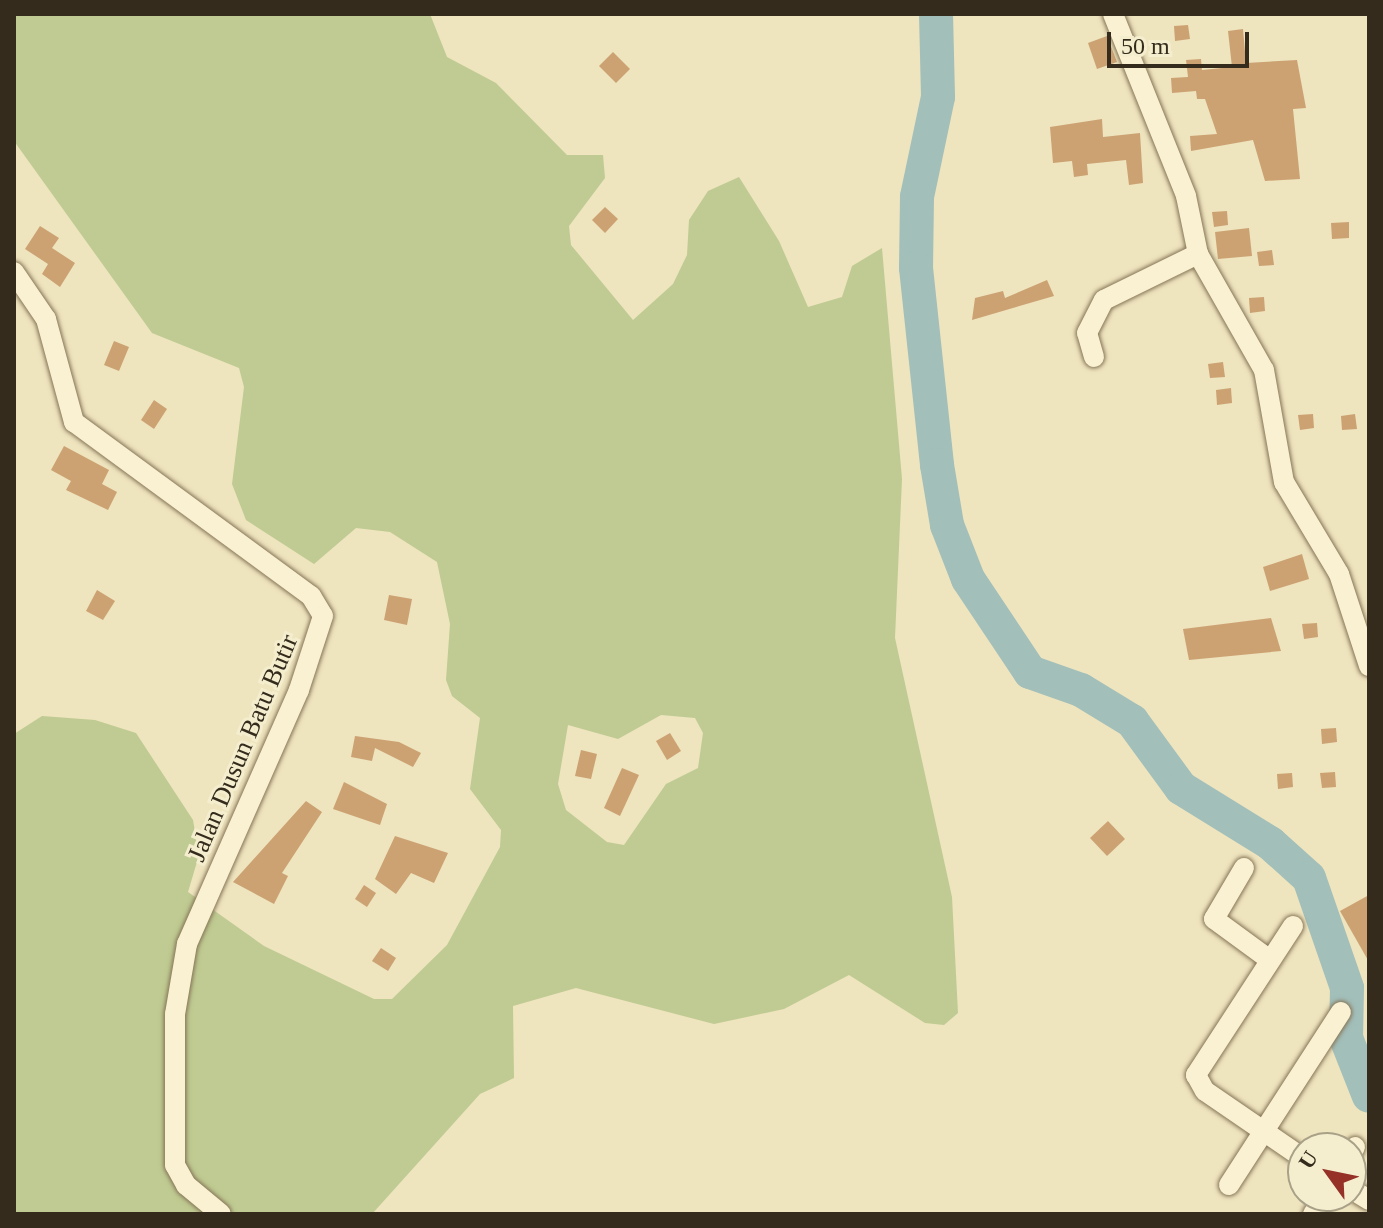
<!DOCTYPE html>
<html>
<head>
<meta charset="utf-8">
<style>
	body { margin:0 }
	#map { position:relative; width:1383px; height:1228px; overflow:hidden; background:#eee4be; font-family:"Times New Roman",serif }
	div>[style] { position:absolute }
	.green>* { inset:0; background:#bfcb92 }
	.river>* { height:34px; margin:-17px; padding:0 17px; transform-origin:17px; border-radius:17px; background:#a2bfba }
	.building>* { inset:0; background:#cca273 }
	.roads { filter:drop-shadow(0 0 2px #867557) drop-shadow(0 0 2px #867557) }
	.minor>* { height:20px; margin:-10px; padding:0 10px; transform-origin:10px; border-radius:10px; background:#f9f1d1 }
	span { translate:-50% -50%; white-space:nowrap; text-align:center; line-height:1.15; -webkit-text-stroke:6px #f5eece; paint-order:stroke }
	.street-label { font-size:26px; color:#352b1c }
	.frame { position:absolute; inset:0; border:16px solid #352b1c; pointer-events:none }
	.north { position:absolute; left:1287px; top:1132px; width:80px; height:80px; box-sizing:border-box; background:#f5eece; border:2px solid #a8a087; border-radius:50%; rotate:303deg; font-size:22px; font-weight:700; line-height:32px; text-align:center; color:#352b1c }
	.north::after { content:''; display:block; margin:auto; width:28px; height:36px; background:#953127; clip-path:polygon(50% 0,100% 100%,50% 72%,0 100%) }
	.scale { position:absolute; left:1107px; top:32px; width:142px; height:36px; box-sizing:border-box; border:4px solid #352b1c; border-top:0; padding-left:10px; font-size:24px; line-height:28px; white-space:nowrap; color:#352b1c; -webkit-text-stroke:6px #f5eece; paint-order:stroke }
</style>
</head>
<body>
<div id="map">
	<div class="green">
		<div style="clip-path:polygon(evenodd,14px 14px,430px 14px,447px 57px,496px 83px,567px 155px,603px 155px,605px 178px,569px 226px,571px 245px,633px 320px,673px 284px,687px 255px,689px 220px,708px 191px,739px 177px,779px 241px,808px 307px,842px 297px,852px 266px,882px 248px,902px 479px,895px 638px,952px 897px,958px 1013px,944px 1025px,925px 1023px,849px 975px,784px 1009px,714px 1024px,576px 988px,513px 1006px,514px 1078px,480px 1094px,372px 1214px,14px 1214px,14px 734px,42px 716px,95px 720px,136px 733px,193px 820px,199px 855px,188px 892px,264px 946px,374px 999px,392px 999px,447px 945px,500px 847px,501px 830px,470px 789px,480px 718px,452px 696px,446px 680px,450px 624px,437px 562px,390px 532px,356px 528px,314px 564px,246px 520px,232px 484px,244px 387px,239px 368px,152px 333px,14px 141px,14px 14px,661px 715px,695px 718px,703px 733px,698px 768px,666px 784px,624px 845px,607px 842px,566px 810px,558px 784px,568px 725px,618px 739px,661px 715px)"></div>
	</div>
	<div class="river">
		<div style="left:936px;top:14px;width:83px;rotate:88.6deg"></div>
		<div style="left:938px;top:97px;width:102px;rotate:101.9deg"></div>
		<div style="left:917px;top:197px;width:71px;rotate:90.8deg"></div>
		<div style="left:916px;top:268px;width:198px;rotate:83.9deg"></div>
		<div style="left:937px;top:465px;width:61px;rotate:80.5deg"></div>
		<div style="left:947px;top:525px;width:58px;rotate:68.7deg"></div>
		<div style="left:968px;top:579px;width:112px;rotate:56.3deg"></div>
		<div style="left:1030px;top:672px;width:54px;rotate:19.4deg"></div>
		<div style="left:1081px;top:690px;width:60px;rotate:31.3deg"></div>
		<div style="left:1132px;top:721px;width:83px;rotate:53.8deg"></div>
		<div style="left:1181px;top:788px;width:105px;rotate:31.7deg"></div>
		<div style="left:1270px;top:843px;width:52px;rotate:41.9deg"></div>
		<div style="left:1309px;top:878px;width:116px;rotate:70.9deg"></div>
		<div style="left:1347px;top:988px;width:50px;rotate:91.1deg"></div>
		<div style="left:1346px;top:1038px;width:62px;rotate:68.4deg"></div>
	</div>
	<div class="building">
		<div style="clip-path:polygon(1188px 25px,1190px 39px,1175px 41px,1174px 26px)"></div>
		<div style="clip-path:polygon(1243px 29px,1246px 63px,1297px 60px,1306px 108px,1293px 109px,1300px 179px,1265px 181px,1253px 140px,1191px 151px,1190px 136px,1217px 134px,1205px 99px,1197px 99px,1196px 91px,1172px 93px,1171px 78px,1188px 77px,1186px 60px,1201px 59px,1202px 70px,1232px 67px,1228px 31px)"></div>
		<div style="clip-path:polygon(1107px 36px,1117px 62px,1097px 69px,1088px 43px)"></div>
		<div style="clip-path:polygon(613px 52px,630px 69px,616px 83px,599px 66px)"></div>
		<div style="clip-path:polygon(1102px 119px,1103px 137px,1140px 133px,1143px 183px,1129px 185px,1126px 160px,1087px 164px,1088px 175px,1074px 177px,1072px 161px,1053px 163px,1050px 127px)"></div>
		<div style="clip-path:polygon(605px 207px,618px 219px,605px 233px,592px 220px)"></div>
		<div style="clip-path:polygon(1227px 211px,1228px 225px,1214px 227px,1212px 212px)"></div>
		<div style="clip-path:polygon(1349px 222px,1349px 238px,1332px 239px,1331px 223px)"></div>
		<div style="clip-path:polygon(40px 226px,59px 238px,52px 248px,75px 263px,60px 287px,42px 274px,48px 264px,25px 249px)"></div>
		<div style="clip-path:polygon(1249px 228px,1252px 256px,1218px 259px,1215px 232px)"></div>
		<div style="clip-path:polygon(1272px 250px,1274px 265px,1259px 266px,1257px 252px)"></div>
		<div style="clip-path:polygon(1047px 280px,1054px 296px,972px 320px,975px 298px,1003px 291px,1005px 298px)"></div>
		<div style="clip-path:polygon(1264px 297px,1265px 311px,1250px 313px,1249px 298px)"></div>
		<div style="clip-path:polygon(114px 341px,129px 347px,119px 371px,104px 365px)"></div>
		<div style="clip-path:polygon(1223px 362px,1225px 377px,1210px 378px,1208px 364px)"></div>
		<div style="clip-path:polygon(1231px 388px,1232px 403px,1217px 405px,1216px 390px)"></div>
		<div style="clip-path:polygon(154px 400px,167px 409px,154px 429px,141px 420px)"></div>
		<div style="clip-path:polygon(1313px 414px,1314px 428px,1300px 430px,1298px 415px)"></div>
		<div style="clip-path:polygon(1355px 414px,1357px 429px,1342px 430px,1341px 416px)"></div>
		<div style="clip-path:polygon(64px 446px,109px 470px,102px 484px,117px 492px,108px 510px,66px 490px,71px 481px,51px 470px)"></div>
		<div style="clip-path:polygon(1302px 554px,1309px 579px,1270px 591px,1263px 567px)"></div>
		<div style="clip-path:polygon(97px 590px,115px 601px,103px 620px,86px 611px)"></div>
		<div style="clip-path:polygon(389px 595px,412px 599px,407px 625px,384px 620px)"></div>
		<div style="clip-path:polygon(1271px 618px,1281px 651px,1189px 660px,1183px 629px)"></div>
		<div style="clip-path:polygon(1317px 623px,1318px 637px,1304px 639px,1302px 624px)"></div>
		<div style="clip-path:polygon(1336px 728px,1337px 742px,1322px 744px,1321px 729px)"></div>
		<div style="clip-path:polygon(670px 733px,681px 751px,667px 760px,656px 741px)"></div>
		<div style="clip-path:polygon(355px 736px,399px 742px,421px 753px,413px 767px,375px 748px,372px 761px,351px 757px)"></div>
		<div style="clip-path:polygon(581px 750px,597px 754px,591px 779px,575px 776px)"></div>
		<div style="clip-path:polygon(622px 768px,639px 775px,620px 816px,604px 808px)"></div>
		<div style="clip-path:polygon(1335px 772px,1336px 787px,1322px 788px,1320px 773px)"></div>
		<div style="clip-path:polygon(1292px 773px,1293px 787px,1278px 789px,1277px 774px)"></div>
		<div style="clip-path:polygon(344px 782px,387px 804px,380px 825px,333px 809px)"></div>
		<div style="clip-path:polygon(306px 801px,322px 812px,282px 873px,288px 876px,274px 904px,233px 882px)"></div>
		<div style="clip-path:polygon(1108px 821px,1125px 839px,1107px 856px,1090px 838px)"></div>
		<div style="clip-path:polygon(395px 836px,448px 853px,434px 883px,411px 873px,396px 894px,375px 879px)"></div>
		<div style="clip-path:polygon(364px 885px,376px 893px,367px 907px,355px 899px)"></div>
		<div style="clip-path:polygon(1369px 895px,1369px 962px,1340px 911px)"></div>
		<div style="clip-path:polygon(381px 948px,396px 958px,388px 971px,372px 961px)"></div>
	</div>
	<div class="roads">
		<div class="minor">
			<div style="left:1113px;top:14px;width:196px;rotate:68.1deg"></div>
			<div style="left:1186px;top:196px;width:59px;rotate:78.3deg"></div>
			<div style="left:1198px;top:254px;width:133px;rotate:60.4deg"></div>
			<div style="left:1264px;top:370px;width:114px;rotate:79.9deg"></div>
			<div style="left:1284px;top:482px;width:107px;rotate:59.1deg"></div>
			<div style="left:1339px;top:574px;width:97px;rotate:71.9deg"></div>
			<div style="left:14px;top:272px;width:57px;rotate:55.8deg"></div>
			<div style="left:46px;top:319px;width:107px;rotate:74.8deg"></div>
			<div style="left:74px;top:422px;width:294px;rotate:36.3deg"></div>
			<div style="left:311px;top:596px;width:23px;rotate:59deg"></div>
			<div style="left:323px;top:616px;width:78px;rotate:108deg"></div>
			<div style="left:299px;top:690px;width:278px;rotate:113.8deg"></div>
			<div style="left:187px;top:944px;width:71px;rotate:99.7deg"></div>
			<div style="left:175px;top:1014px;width:151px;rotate:90deg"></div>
			<div style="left:175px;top:1165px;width:23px;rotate:61deg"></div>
			<div style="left:186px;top:1185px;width:45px;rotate:39.6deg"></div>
			<div style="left:1094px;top:357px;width:25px;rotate:-106deg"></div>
			<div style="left:1087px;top:333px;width:37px;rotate:-63deg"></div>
			<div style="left:1104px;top:300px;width:105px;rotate:-26.1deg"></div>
			<div style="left:1244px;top:868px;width:59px;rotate:120.5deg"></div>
			<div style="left:1214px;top:919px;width:69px;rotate:36.2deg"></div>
			<div style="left:1293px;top:926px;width:178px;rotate:123.1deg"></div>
			<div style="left:1196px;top:1075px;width:18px;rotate:61deg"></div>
			<div style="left:1205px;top:1091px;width:119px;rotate:34.4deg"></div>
			<div style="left:1351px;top:1154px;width:8px;rotate:-60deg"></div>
			<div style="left:1229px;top:1185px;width:206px;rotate:-57.1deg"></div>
			<div style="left:1351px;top:1189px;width:21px;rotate:31deg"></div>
			<div style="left:1313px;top:1214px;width:22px;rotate:-56deg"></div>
		</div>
	</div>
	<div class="street-label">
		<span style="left:243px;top:748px;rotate:-67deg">Jalan Dusun Batu Butir</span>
	</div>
	<div class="frame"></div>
	<div class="north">U</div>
	<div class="scale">50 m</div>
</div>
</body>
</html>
